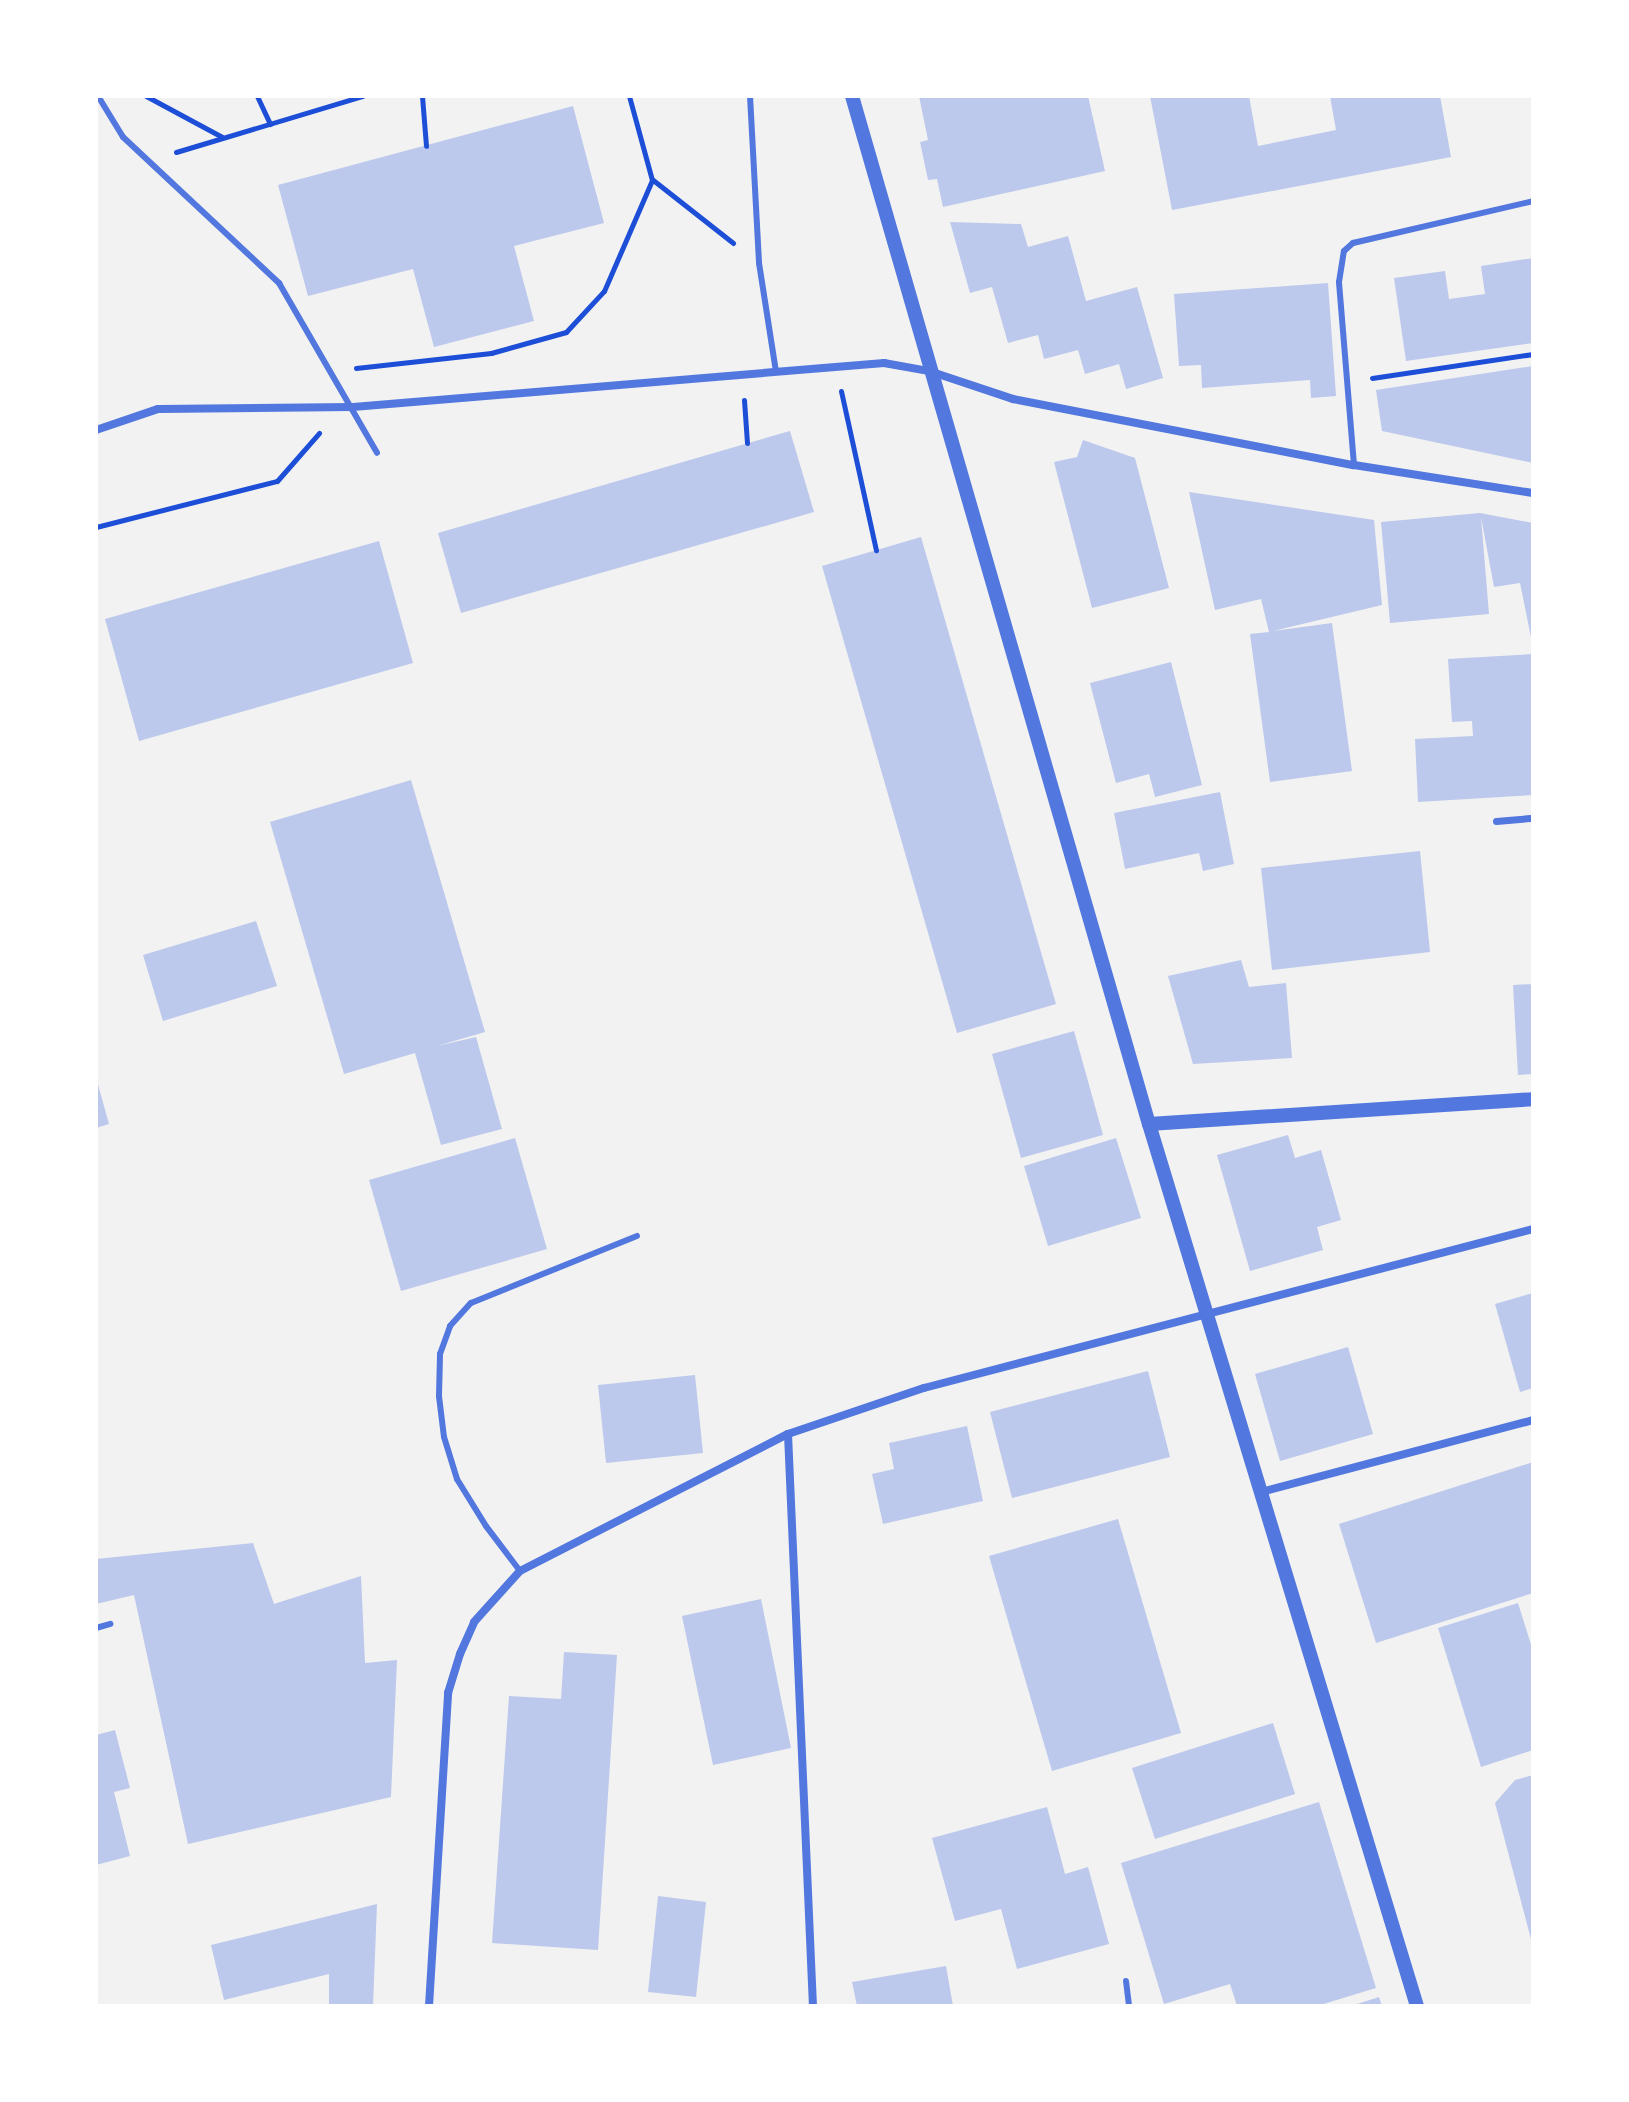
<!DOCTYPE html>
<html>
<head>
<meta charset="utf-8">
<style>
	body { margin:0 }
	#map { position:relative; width:1629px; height:2102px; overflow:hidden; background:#f2f2f2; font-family:Figtree,sans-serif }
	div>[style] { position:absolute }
	.building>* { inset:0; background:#bdc9ec }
	.path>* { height:5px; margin:-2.5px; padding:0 2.5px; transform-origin:2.5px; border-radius:2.5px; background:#1d4ed8 }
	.service>* { height:6px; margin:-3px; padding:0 3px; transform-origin:3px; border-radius:3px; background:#5277de }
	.pedestrian>* { height:7px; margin:-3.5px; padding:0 3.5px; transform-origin:3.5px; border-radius:3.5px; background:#5277de }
	.minor>* { height:8px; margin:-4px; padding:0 4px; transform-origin:4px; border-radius:4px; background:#5277de }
	.tertiary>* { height:14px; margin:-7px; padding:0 7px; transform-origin:7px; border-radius:7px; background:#5277de }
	span { translate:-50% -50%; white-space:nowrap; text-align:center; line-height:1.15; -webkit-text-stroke:8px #fff; paint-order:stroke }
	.frame { position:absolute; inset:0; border:98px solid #fff; pointer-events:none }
</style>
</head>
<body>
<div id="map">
	<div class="building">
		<div style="clip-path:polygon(919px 96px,1088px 96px,1105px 171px,943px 207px,937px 179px,928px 180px,920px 142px,928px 140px)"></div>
		<div style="clip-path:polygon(1150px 96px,1249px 96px,1258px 146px,1336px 130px,1330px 96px,1440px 96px,1451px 157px,1172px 210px)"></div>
		<div style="clip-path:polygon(573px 106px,604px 223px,514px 246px,534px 321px,434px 347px,413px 269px,308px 296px,278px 185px)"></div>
		<div style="clip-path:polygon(950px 222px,1021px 224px,1028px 247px,1068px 236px,1086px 301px,1137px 287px,1163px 378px,1126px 389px,1119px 364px,1085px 374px,1078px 350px,1044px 359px,1038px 335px,1008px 343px,992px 287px,970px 293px)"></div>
		<div style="clip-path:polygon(1533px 258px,1533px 343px,1406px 361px,1394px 278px,1445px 271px,1449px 299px,1485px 294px,1481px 266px)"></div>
		<div style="clip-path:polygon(1328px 283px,1336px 396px,1311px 398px,1310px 380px,1202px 388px,1201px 365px,1179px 366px,1174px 294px)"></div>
		<div style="clip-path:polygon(1533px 366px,1533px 463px,1382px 431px,1376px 390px)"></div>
		<div style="clip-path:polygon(790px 431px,814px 512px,461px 613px,438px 533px)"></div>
		<div style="clip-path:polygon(1083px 440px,1135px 458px,1169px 588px,1092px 608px,1054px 462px,1077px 457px)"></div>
		<div style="clip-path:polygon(1189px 492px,1374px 520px,1382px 605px,1273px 631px,1332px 623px,1352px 771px,1270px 782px,1250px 634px,1269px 632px,1261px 599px,1215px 610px)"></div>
		<div style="clip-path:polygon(1480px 513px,1533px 523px,1533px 647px,1520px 583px,1494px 587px,1481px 517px,1489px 614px,1390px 623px,1381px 522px)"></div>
		<div style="clip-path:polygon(921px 537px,1056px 1004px,957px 1033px,822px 566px)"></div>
		<div style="clip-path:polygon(379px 541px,413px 663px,139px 741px,105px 619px)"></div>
		<div style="clip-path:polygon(1533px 654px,1533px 795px,1418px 802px,1415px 739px,1473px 736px,1472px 721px,1452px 722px,1448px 659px)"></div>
		<div style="clip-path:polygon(1171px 662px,1202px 785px,1155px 797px,1149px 774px,1116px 783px,1090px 683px)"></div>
		<div style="clip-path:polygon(411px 780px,485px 1032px,437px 1046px,476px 1037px,502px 1129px,441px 1145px,415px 1053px,344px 1074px,270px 822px)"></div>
		<div style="clip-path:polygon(1220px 792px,1234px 864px,1203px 871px,1199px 853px,1125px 869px,1114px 813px)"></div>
		<div style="clip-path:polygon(1420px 851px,1430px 952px,1272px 970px,1261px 868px)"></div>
		<div style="clip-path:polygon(256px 921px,277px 986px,163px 1021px,143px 955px)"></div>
		<div style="clip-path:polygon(1241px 960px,1249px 987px,1286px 983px,1292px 1058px,1193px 1064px,1168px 976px)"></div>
		<div style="clip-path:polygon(1533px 984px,1533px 1074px,1518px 1075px,1513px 985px)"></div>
		<div style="clip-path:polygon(1074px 1031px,1103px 1135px,1021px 1158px,992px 1054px)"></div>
		<div style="clip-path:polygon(97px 1081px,109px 1124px,96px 1128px,96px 1082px)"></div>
		<div style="clip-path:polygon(1288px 1135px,1295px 1158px,1321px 1150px,1341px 1220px,1317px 1227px,1323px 1250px,1250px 1271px,1217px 1155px)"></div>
		<div style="clip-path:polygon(515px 1138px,547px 1249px,401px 1291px,369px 1180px)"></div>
		<div style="clip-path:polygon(1116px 1138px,1141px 1218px,1048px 1246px,1024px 1166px)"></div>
		<div style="clip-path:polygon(1533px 1293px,1533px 1388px,1520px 1392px,1495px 1304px)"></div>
		<div style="clip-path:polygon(1348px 1347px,1373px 1434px,1280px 1461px,1255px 1374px)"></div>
		<div style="clip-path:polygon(1148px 1371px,1170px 1457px,1012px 1498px,990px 1412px)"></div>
		<div style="clip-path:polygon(695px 1375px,703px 1453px,606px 1463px,598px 1385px)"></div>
		<div style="clip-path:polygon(967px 1426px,983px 1501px,883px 1524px,872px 1474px,894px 1469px,889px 1443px)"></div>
		<div style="clip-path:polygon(1533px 1462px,1533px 1593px,1376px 1643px,1339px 1524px)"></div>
		<div style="clip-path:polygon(1118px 1519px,1181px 1733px,1052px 1771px,989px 1556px)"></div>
		<div style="clip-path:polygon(253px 1543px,274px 1604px,361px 1576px,365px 1663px,397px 1660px,391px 1797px,188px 1844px,134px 1595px,96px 1604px,96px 1559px)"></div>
		<div style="clip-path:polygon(761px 1599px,791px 1748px,713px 1765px,682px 1616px)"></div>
		<div style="clip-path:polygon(1518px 1603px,1533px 1651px,1533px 1750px,1481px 1767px,1438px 1628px)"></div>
		<div style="clip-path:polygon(564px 1652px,617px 1655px,598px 1950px,492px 1943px,509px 1696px,561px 1699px)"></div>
		<div style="clip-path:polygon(1273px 1723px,1295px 1794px,1155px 1839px,1132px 1768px)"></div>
		<div style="clip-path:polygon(115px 1730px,130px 1788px,114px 1792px,130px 1856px,96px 1865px,96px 1735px)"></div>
		<div style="clip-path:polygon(1533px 1775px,1533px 1943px,1532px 1943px,1495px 1803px,1515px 1780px)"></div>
		<div style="clip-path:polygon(1319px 1802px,1376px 1988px,1317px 2006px,1237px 2006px,1230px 1984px,1164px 2004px,1121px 1863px)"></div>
		<div style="clip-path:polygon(1047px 1807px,1065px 1874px,1088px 1867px,1109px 1944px,1017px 1969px,1001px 1909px,955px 1921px,932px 1838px)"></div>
		<div style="clip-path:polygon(658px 1896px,706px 1902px,696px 1997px,648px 1992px)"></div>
		<div style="clip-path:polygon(377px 1904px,373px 2006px,329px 2006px,329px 1974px,224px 2000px,211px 1945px)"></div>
		<div style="clip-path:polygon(946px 1966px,953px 2006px,857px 2006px,852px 1982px)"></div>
		<div style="clip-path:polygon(1379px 1997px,1382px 2006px,1354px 2006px,1354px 2005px)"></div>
	</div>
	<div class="path">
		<div style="left:146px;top:96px;width:86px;rotate:28.3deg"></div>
		<div style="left:257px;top:96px;width:31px;rotate:65deg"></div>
		<div style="left:422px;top:96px;width:50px;rotate:85.4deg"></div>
		<div style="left:176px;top:152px;width:195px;rotate:-16.7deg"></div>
		<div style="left:653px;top:180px;width:102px;rotate:38.2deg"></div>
		<div style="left:356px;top:368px;width:136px;rotate:-6.3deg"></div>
		<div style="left:491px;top:353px;width:78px;rotate:-15.6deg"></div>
		<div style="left:566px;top:332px;width:56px;rotate:-47.2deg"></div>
		<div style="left:604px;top:291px;width:121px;rotate:-66.6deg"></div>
		<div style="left:652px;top:180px;width:87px;rotate:-105.3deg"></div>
		<div style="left:1372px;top:378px;width:163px;rotate:-8.5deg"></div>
		<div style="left:841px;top:391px;width:163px;rotate:77.6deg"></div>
		<div style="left:744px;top:400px;width:43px;rotate:86deg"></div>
		<div style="left:96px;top:527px;width:187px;rotate:-14.3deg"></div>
		<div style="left:277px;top:481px;width:64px;rotate:-48.8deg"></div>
	</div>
	<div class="service">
		<div style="left:98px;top:96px;width:48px;rotate:58.6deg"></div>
		<div style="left:123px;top:137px;width:214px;rotate:43.1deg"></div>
		<div style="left:279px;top:283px;width:196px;rotate:60deg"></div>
		<div style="left:750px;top:96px;width:167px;rotate:86.9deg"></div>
		<div style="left:759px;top:263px;width:110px;rotate:81.1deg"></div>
		<div style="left:1354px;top:465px;width:184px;rotate:-94.7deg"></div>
		<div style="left:1339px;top:282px;width:31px;rotate:-81deg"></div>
		<div style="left:1344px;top:251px;width:12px;rotate:-42deg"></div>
		<div style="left:1353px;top:243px;width:185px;rotate:-13.1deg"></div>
		<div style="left:520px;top:1571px;width:56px;rotate:-127.1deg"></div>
		<div style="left:486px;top:1526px;width:55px;rotate:-121.7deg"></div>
		<div style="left:457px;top:1479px;width:44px;rotate:-107.2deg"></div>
		<div style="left:444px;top:1437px;width:41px;rotate:-97deg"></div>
		<div style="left:439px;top:1396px;width:42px;rotate:-88.6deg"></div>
		<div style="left:440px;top:1354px;width:30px;rotate:-70deg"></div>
		<div style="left:450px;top:1326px;width:31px;rotate:-48deg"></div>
		<div style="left:471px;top:1303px;width:179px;rotate:-22deg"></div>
		<div style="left:96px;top:1628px;width:15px;rotate:-16deg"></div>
		<div style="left:1126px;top:1981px;width:25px;rotate:83deg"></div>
	</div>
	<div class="pedestrian">
		<div style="left:1496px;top:821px;width:37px;rotate:-5deg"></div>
	</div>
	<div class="minor">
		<div style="left:96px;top:430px;width:65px;rotate:-18.7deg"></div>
		<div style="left:158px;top:409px;width:195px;rotate:-0.6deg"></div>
		<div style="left:353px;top:407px;width:533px;rotate:-4.74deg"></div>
		<div style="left:884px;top:363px;width:46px;rotate:10.1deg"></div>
		<div style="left:929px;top:371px;width:89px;rotate:18.4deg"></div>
		<div style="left:1013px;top:399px;width:347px;rotate:11deg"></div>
		<div style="left:1354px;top:465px;width:181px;rotate:8.9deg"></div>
		<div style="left:788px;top:1434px;width:573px;rotate:87.5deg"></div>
		<div style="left:1261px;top:1492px;width:281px;rotate:-14.8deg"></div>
		<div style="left:429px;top:2006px;width:314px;rotate:-86.5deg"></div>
		<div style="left:448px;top:1693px;width:41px;rotate:-72.9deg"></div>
		<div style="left:460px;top:1654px;width:35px;rotate:-66deg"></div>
		<div style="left:474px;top:1622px;width:69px;rotate:-48deg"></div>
		<div style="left:520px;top:1571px;width:301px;rotate:-27.1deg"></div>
		<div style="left:788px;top:1434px;width:144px;rotate:-18.7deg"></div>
		<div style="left:924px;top:1388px;width:629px;rotate:-14.63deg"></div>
	</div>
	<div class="tertiary">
		<div style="left:852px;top:96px;width:1070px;rotate:73.89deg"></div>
		<div style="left:1149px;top:1124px;width:922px;rotate:73.1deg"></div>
		<div style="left:1149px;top:1124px;width:385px;rotate:-3.7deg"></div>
	</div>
	<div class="frame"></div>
</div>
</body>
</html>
